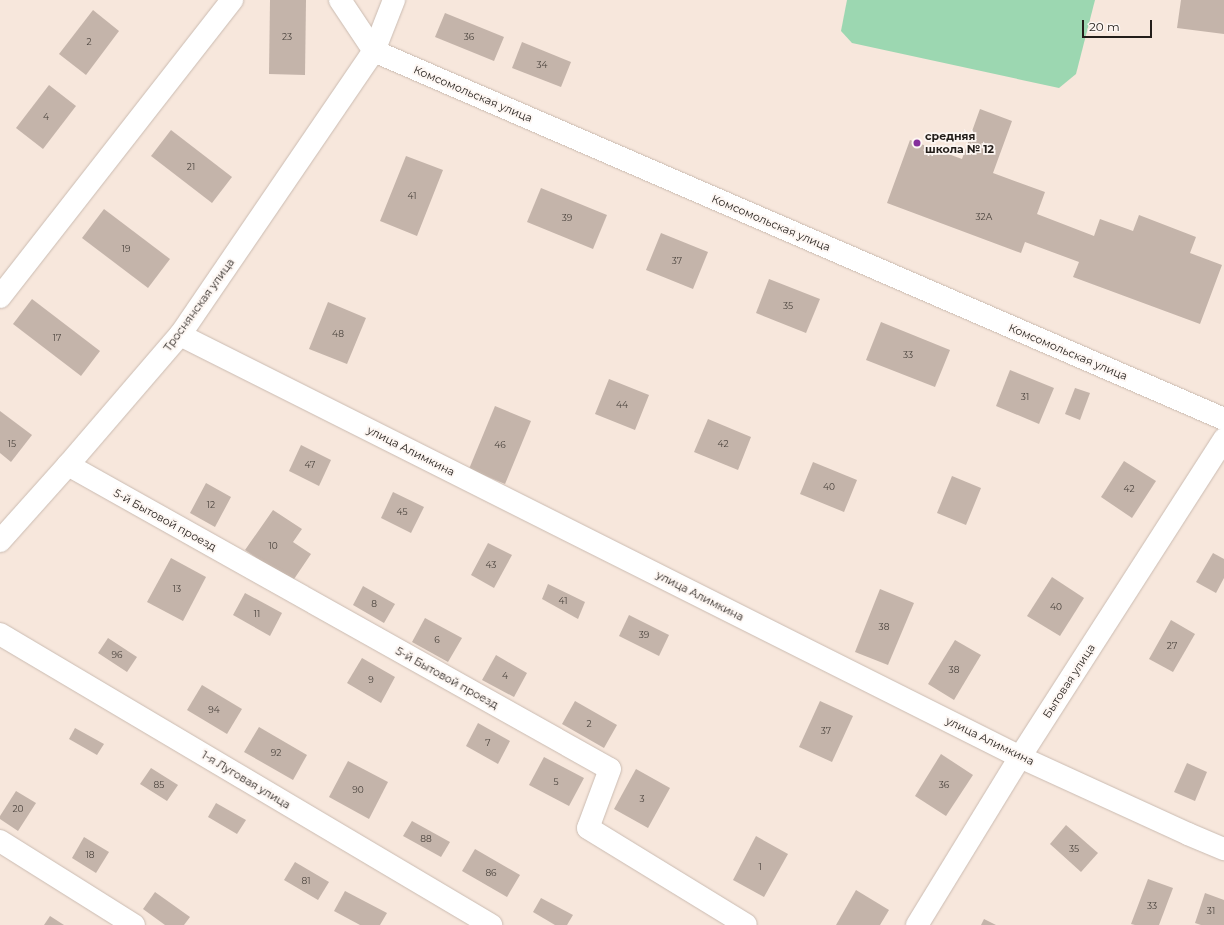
<!DOCTYPE html>
<html>
<head>
<meta charset="utf-8">
<style>
	body { margin:0 }
	#map { position:relative; width:1224px; height:925px; overflow:hidden; background:#f7e7dc; font-family:Montserrat,sans-serif }
	div>[style] { position:absolute }
	.green>* { inset:0; background:#9cd7b1 }
	.building>* { inset:0; background:#c4b4aa }
	.roads { filter:drop-shadow(0 0 1px #cabbb1) drop-shadow(0 0 1px #cabbb1) }
	.minor>* { height:22px; margin:-11px; padding:0 11px; transform-origin:11px; border-radius:11px; background:#fff }
	.dots>* { width:11px; height:11px; translate:-50% -50%; box-sizing:border-box; border:2px solid #fdf6f2; border-radius:50% }
	span { translate:-50% -50%; white-space:nowrap; text-align:center; line-height:1.15; -webkit-text-stroke:3.5px #fdf6f2; paint-order:stroke }
	.number-label { font-size:9px; color:#4b443e }
	.number-label span { -webkit-text-stroke-width:0 }
	.street-label { font-size:11px; color:#231e1a }
	.poi-label { font-size:11px; color:#231e1a; font-weight:700 }
	.left { translate:0 -50%; text-align:left }
	.scale { position:absolute; left:1082px; top:20px; width:70px; height:18px; box-sizing:border-box; border:2px solid #231e1a; border-top:0; padding-left:5px; font-size:12px; line-height:14px; white-space:nowrap; color:#231e1a; -webkit-text-stroke:3px #fdf6f2; paint-order:stroke }
</style>
</head>
<body>
<div id="map">
	<div class="green">
		<div style="clip-path:polygon(847px 0,1095px 0,1076px 74px,1059px 88px,852px 43px,841px 31px)"></div>
	</div>
	<div class="building">
		<div style="clip-path:polygon(270px 0,306px 0,305px 75px,269px 74px)"></div>
		<div style="clip-path:polygon(1181px 0,1224px 0,1224px 34px,1177px 28px)"></div>
		<div style="clip-path:polygon(93px 10px,119px 31px,86px 75px,59px 54px)"></div>
		<div style="clip-path:polygon(445px 13px,504px 37px,494px 61px,435px 37px)"></div>
		<div style="clip-path:polygon(522px 42px,571px 62px,561px 87px,512px 68px)"></div>
		<div style="clip-path:polygon(49px 85px,76px 106px,43px 149px,16px 128px)"></div>
		<div style="clip-path:polygon(980px 109px,1012px 121px,993px 173px,1045px 192px,1037px 214px,1094px 236px,1100px 219px,1133px 231px,1139px 215px,1196px 237px,1190px 253px,1222px 265px,1200px 324px,1073px 277px,1079px 262px,1025px 242px,1021px 253px,887px 203px,910px 140px,962px 159px)"></div>
		<div style="clip-path:polygon(171px 130px,232px 177px,212px 203px,151px 156px)"></div>
		<div style="clip-path:polygon(406px 156px,443px 170px,417px 236px,380px 221px)"></div>
		<div style="clip-path:polygon(541px 188px,607px 215px,593px 249px,527px 222px)"></div>
		<div style="clip-path:polygon(104px 209px,170px 259px,148px 288px,82px 238px)"></div>
		<div style="clip-path:polygon(661px 233px,708px 252px,693px 289px,646px 270px)"></div>
		<div style="clip-path:polygon(769px 279px,820px 299px,806px 333px,756px 313px)"></div>
		<div style="clip-path:polygon(32px 299px,100px 351px,81px 376px,13px 324px)"></div>
		<div style="clip-path:polygon(328px 302px,366px 318px,347px 364px,309px 349px)"></div>
		<div style="clip-path:polygon(881px 322px,950px 350px,935px 387px,866px 360px)"></div>
		<div style="clip-path:polygon(1010px 370px,1054px 388px,1039px 424px,996px 406px)"></div>
		<div style="clip-path:polygon(609px 379px,649px 395px,635px 430px,595px 414px)"></div>
		<div style="clip-path:polygon(1075px 388px,1090px 393px,1080px 420px,1065px 414px)"></div>
		<div style="clip-path:polygon(495px 406px,531px 421px,505px 484px,469px 469px)"></div>
		<div style="clip-path:polygon(0 411px,32px 435px,11px 462px,0 453px)"></div>
		<div style="clip-path:polygon(708px 419px,751px 437px,738px 470px,694px 452px)"></div>
		<div style="clip-path:polygon(301px 445px,331px 460px,319px 486px,289px 471px)"></div>
		<div style="clip-path:polygon(1124px 461px,1156px 481px,1132px 518px,1101px 497px)"></div>
		<div style="clip-path:polygon(813px 462px,857px 480px,844px 512px,800px 494px)"></div>
		<div style="clip-path:polygon(952px 476px,981px 488px,966px 525px,937px 513px)"></div>
		<div style="clip-path:polygon(206px 483px,231px 497px,215px 527px,190px 513px)"></div>
		<div style="clip-path:polygon(393px 492px,424px 507px,411px 533px,381px 518px)"></div>
		<div style="clip-path:polygon(273px 510px,302px 529px,293px 542px,311px 554px,292px 582px,245px 550px)"></div>
		<div style="clip-path:polygon(488px 543px,512px 555px,494px 588px,471px 575px)"></div>
		<div style="clip-path:polygon(1213px 553px,1224px 559px,1224px 578px,1216px 593px,1196px 582px)"></div>
		<div style="clip-path:polygon(171px 558px,206px 577px,183px 621px,147px 602px)"></div>
		<div style="clip-path:polygon(1052px 577px,1084px 598px,1060px 636px,1027px 616px)"></div>
		<div style="clip-path:polygon(548px 584px,585px 602px,578px 619px,542px 599px)"></div>
		<div style="clip-path:polygon(363px 586px,395px 604px,384px 623px,353px 605px)"></div>
		<div style="clip-path:polygon(880px 589px,914px 603px,888px 665px,855px 652px)"></div>
		<div style="clip-path:polygon(245px 593px,282px 613px,270px 636px,233px 615px)"></div>
		<div style="clip-path:polygon(629px 615px,669px 635px,659px 656px,619px 636px)"></div>
		<div style="clip-path:polygon(425px 618px,462px 638px,448px 662px,412px 642px)"></div>
		<div style="clip-path:polygon(1171px 620px,1195px 634px,1173px 672px,1149px 659px)"></div>
		<div style="clip-path:polygon(108px 638px,137px 657px,127px 672px,98px 653px)"></div>
		<div style="clip-path:polygon(955px 640px,981px 655px,954px 700px,928px 684px)"></div>
		<div style="clip-path:polygon(496px 655px,527px 673px,514px 697px,482px 680px)"></div>
		<div style="clip-path:polygon(362px 658px,395px 677px,381px 703px,347px 683px)"></div>
		<div style="clip-path:polygon(202px 685px,242px 709px,227px 734px,187px 710px)"></div>
		<div style="clip-path:polygon(575px 701px,617px 725px,604px 748px,562px 724px)"></div>
		<div style="clip-path:polygon(820px 701px,853px 716px,832px 762px,799px 747px)"></div>
		<div style="clip-path:polygon(478px 723px,510px 741px,498px 764px,466px 746px)"></div>
		<div style="clip-path:polygon(259px 727px,307px 755px,293px 780px,244px 752px)"></div>
		<div style="clip-path:polygon(75px 728px,104px 744px,97px 755px,69px 739px)"></div>
		<div style="clip-path:polygon(941px 754px,973px 775px,946px 816px,915px 796px)"></div>
		<div style="clip-path:polygon(544px 757px,584px 778px,569px 806px,529px 785px)"></div>
		<div style="clip-path:polygon(348px 761px,388px 782px,369px 819px,329px 797px)"></div>
		<div style="clip-path:polygon(1187px 763px,1207px 772px,1195px 801px,1174px 792px)"></div>
		<div style="clip-path:polygon(151px 768px,178px 785px,167px 801px,140px 784px)"></div>
		<div style="clip-path:polygon(636px 769px,670px 788px,648px 828px,614px 809px)"></div>
		<div style="clip-path:polygon(16px 791px,36px 803px,18px 831px,0 819px,0 816px)"></div>
		<div style="clip-path:polygon(216px 803px,246px 820px,237px 834px,208px 817px)"></div>
		<div style="clip-path:polygon(412px 821px,450px 842px,441px 857px,403px 836px)"></div>
		<div style="clip-path:polygon(1066px 825px,1098px 853px,1081px 872px,1050px 844px)"></div>
		<div style="clip-path:polygon(756px 836px,788px 854px,764px 897px,733px 880px)"></div>
		<div style="clip-path:polygon(84px 837px,109px 852px,96px 873px,72px 858px)"></div>
		<div style="clip-path:polygon(475px 849px,520px 875px,507px 897px,462px 871px)"></div>
		<div style="clip-path:polygon(295px 862px,329px 882px,318px 900px,284px 880px)"></div>
		<div style="clip-path:polygon(1148px 879px,1173px 888px,1159px 925px,1135px 925px,1131px 924px)"></div>
		<div style="clip-path:polygon(856px 890px,889px 910px,880px 925px,836px 925px)"></div>
		<div style="clip-path:polygon(345px 891px,387px 913px,380px 925px,360px 925px,334px 911px)"></div>
		<div style="clip-path:polygon(155px 892px,190px 917px,184px 925px,165px 925px,143px 909px)"></div>
		<div style="clip-path:polygon(1205px 893px,1224px 900px,1224px 925px,1201px 925px,1195px 923px)"></div>
		<div style="clip-path:polygon(541px 898px,573px 915px,567px 925px,555px 925px,533px 912px)"></div>
		<div style="clip-path:polygon(50px 916px,64px 925px,44px 925px)"></div>
		<div style="clip-path:polygon(984px 919px,996px 925px,981px 925px)"></div>
	</div>
	<div class="roads">
		<div class="minor">
			<div style="left:340px;top:0;width:61px;rotate:56.3deg"></div>
			<div style="left:374px;top:51px;width:926px;rotate:23.41deg"></div>
			<div style="left:0;top:297px;width:377px;rotate:-52deg"></div>
			<div style="left:180px;top:335px;width:940px;rotate:26.67deg"></div>
			<div style="left:1020px;top:757px;width:185px;rotate:24.6deg"></div>
			<div style="left:1188px;top:834px;width:39px;rotate:23deg"></div>
			<div style="left:68px;top:465px;width:621px;rotate:29.29deg"></div>
			<div style="left:610px;top:769px;width:63px;rotate:110.4deg"></div>
			<div style="left:588px;top:828px;width:185px;rotate:31.5deg"></div>
			<div style="left:0;top:541px;width:102px;rotate:-48.2deg"></div>
			<div style="left:68px;top:465px;width:172px;rotate:-49.3deg"></div>
			<div style="left:180px;top:335px;width:344px;rotate:-55.7deg"></div>
			<div style="left:374px;top:51px;width:55px;rotate:-68.6deg"></div>
			<div style="left:0;top:634px;width:571px;rotate:30.65deg"></div>
			<div style="left:0;top:841px;width:158px;rotate:32.1deg"></div>
			<div style="left:917px;top:925px;width:197px;rotate:-58.5deg"></div>
			<div style="left:1020px;top:757px;width:378px;rotate:-57.3deg"></div>
		</div>
	</div>
	<div class="dots">
		<div style="left:917px;top:143px;background:#852f9c"></div>
	</div>
	<div class="number-label">
		<span style="left:287px;top:37px">23</span>
		<span style="left:469px;top:37px">36</span>
		<span style="left:89px;top:42px">2</span>
		<span style="left:542px;top:65px">34</span>
		<span style="left:46px;top:117px">4</span>
		<span style="left:191px;top:167px">21</span>
		<span style="left:412px;top:196px">41</span>
		<span style="left:984px;top:217px">32А</span>
		<span style="left:567px;top:218px">39</span>
		<span style="left:126px;top:249px">19</span>
		<span style="left:677px;top:261px">37</span>
		<span style="left:788px;top:306px">35</span>
		<span style="left:338px;top:334px">48</span>
		<span style="left:57px;top:338px">17</span>
		<span style="left:908px;top:355px">33</span>
		<span style="left:1025px;top:397px">31</span>
		<span style="left:622px;top:405px">44</span>
		<span style="left:12px;top:444px">15</span>
		<span style="left:723px;top:444px">42</span>
		<span style="left:500px;top:445px">46</span>
		<span style="left:310px;top:465px">47</span>
		<span style="left:829px;top:487px">40</span>
		<span style="left:1129px;top:489px">42</span>
		<span style="left:211px;top:505px">12</span>
		<span style="left:402px;top:512px">45</span>
		<span style="left:273px;top:546px">10</span>
		<span style="left:491px;top:565px">43</span>
		<span style="left:177px;top:589px">13</span>
		<span style="left:563px;top:601px">41</span>
		<span style="left:374px;top:604px">8</span>
		<span style="left:1056px;top:607px">40</span>
		<span style="left:257px;top:614px">11</span>
		<span style="left:884px;top:627px">38</span>
		<span style="left:644px;top:635px">39</span>
		<span style="left:437px;top:640px">6</span>
		<span style="left:1172px;top:646px">27</span>
		<span style="left:117px;top:655px">96</span>
		<span style="left:954px;top:670px">38</span>
		<span style="left:505px;top:676px">4</span>
		<span style="left:371px;top:680px">9</span>
		<span style="left:214px;top:710px">94</span>
		<span style="left:589px;top:724px">2</span>
		<span style="left:826px;top:731px">37</span>
		<span style="left:488px;top:743px">7</span>
		<span style="left:276px;top:753px">92</span>
		<span style="left:556px;top:782px">5</span>
		<span style="left:159px;top:785px">85</span>
		<span style="left:944px;top:785px">36</span>
		<span style="left:358px;top:790px">90</span>
		<span style="left:642px;top:799px">3</span>
		<span style="left:18px;top:809px">20</span>
		<span style="left:426px;top:839px">88</span>
		<span style="left:1074px;top:849px">35</span>
		<span style="left:90px;top:855px">18</span>
		<span style="left:760px;top:867px">1</span>
		<span style="left:491px;top:873px">86</span>
		<span style="left:306px;top:881px">81</span>
		<span style="left:1152px;top:906px">33</span>
		<span style="left:1211px;top:911px">31</span>
	</div>
	<div class="street-label">
		<span style="left:473px;top:94px;rotate:23deg">Комсомольская улица</span>
		<span style="left:771px;top:223px;rotate:23deg">Комсомольская улица</span>
		<span style="left:199px;top:305px;rotate:-54deg">Троснянская улица</span>
		<span style="left:1068px;top:352px;rotate:23deg">Комсомольская улица</span>
		<span style="left:411px;top:451px;rotate:27deg">улица Алимкина</span>
		<span style="left:165px;top:520px;rotate:29deg">5-й Бытовой проезд</span>
		<span style="left:700px;top:596px;rotate:27deg">улица Алимкина</span>
		<span style="left:447px;top:678px;rotate:29deg">5-й Бытовой проезд</span>
		<span style="left:1069px;top:681px;rotate:-57deg">Бытовая улица</span>
		<span style="left:990px;top:741px;rotate:26deg">улица Алимкина</span>
		<span style="left:246px;top:780px;rotate:31deg">1-я Луговая улица</span>
	</div>
	<div class="poi-label">
		<span class="left" style="left:925px;top:143px">средняя<br>школа № 12</span>
	</div>
	<div class="scale">20 m</div>
</div>
</body>
</html>
